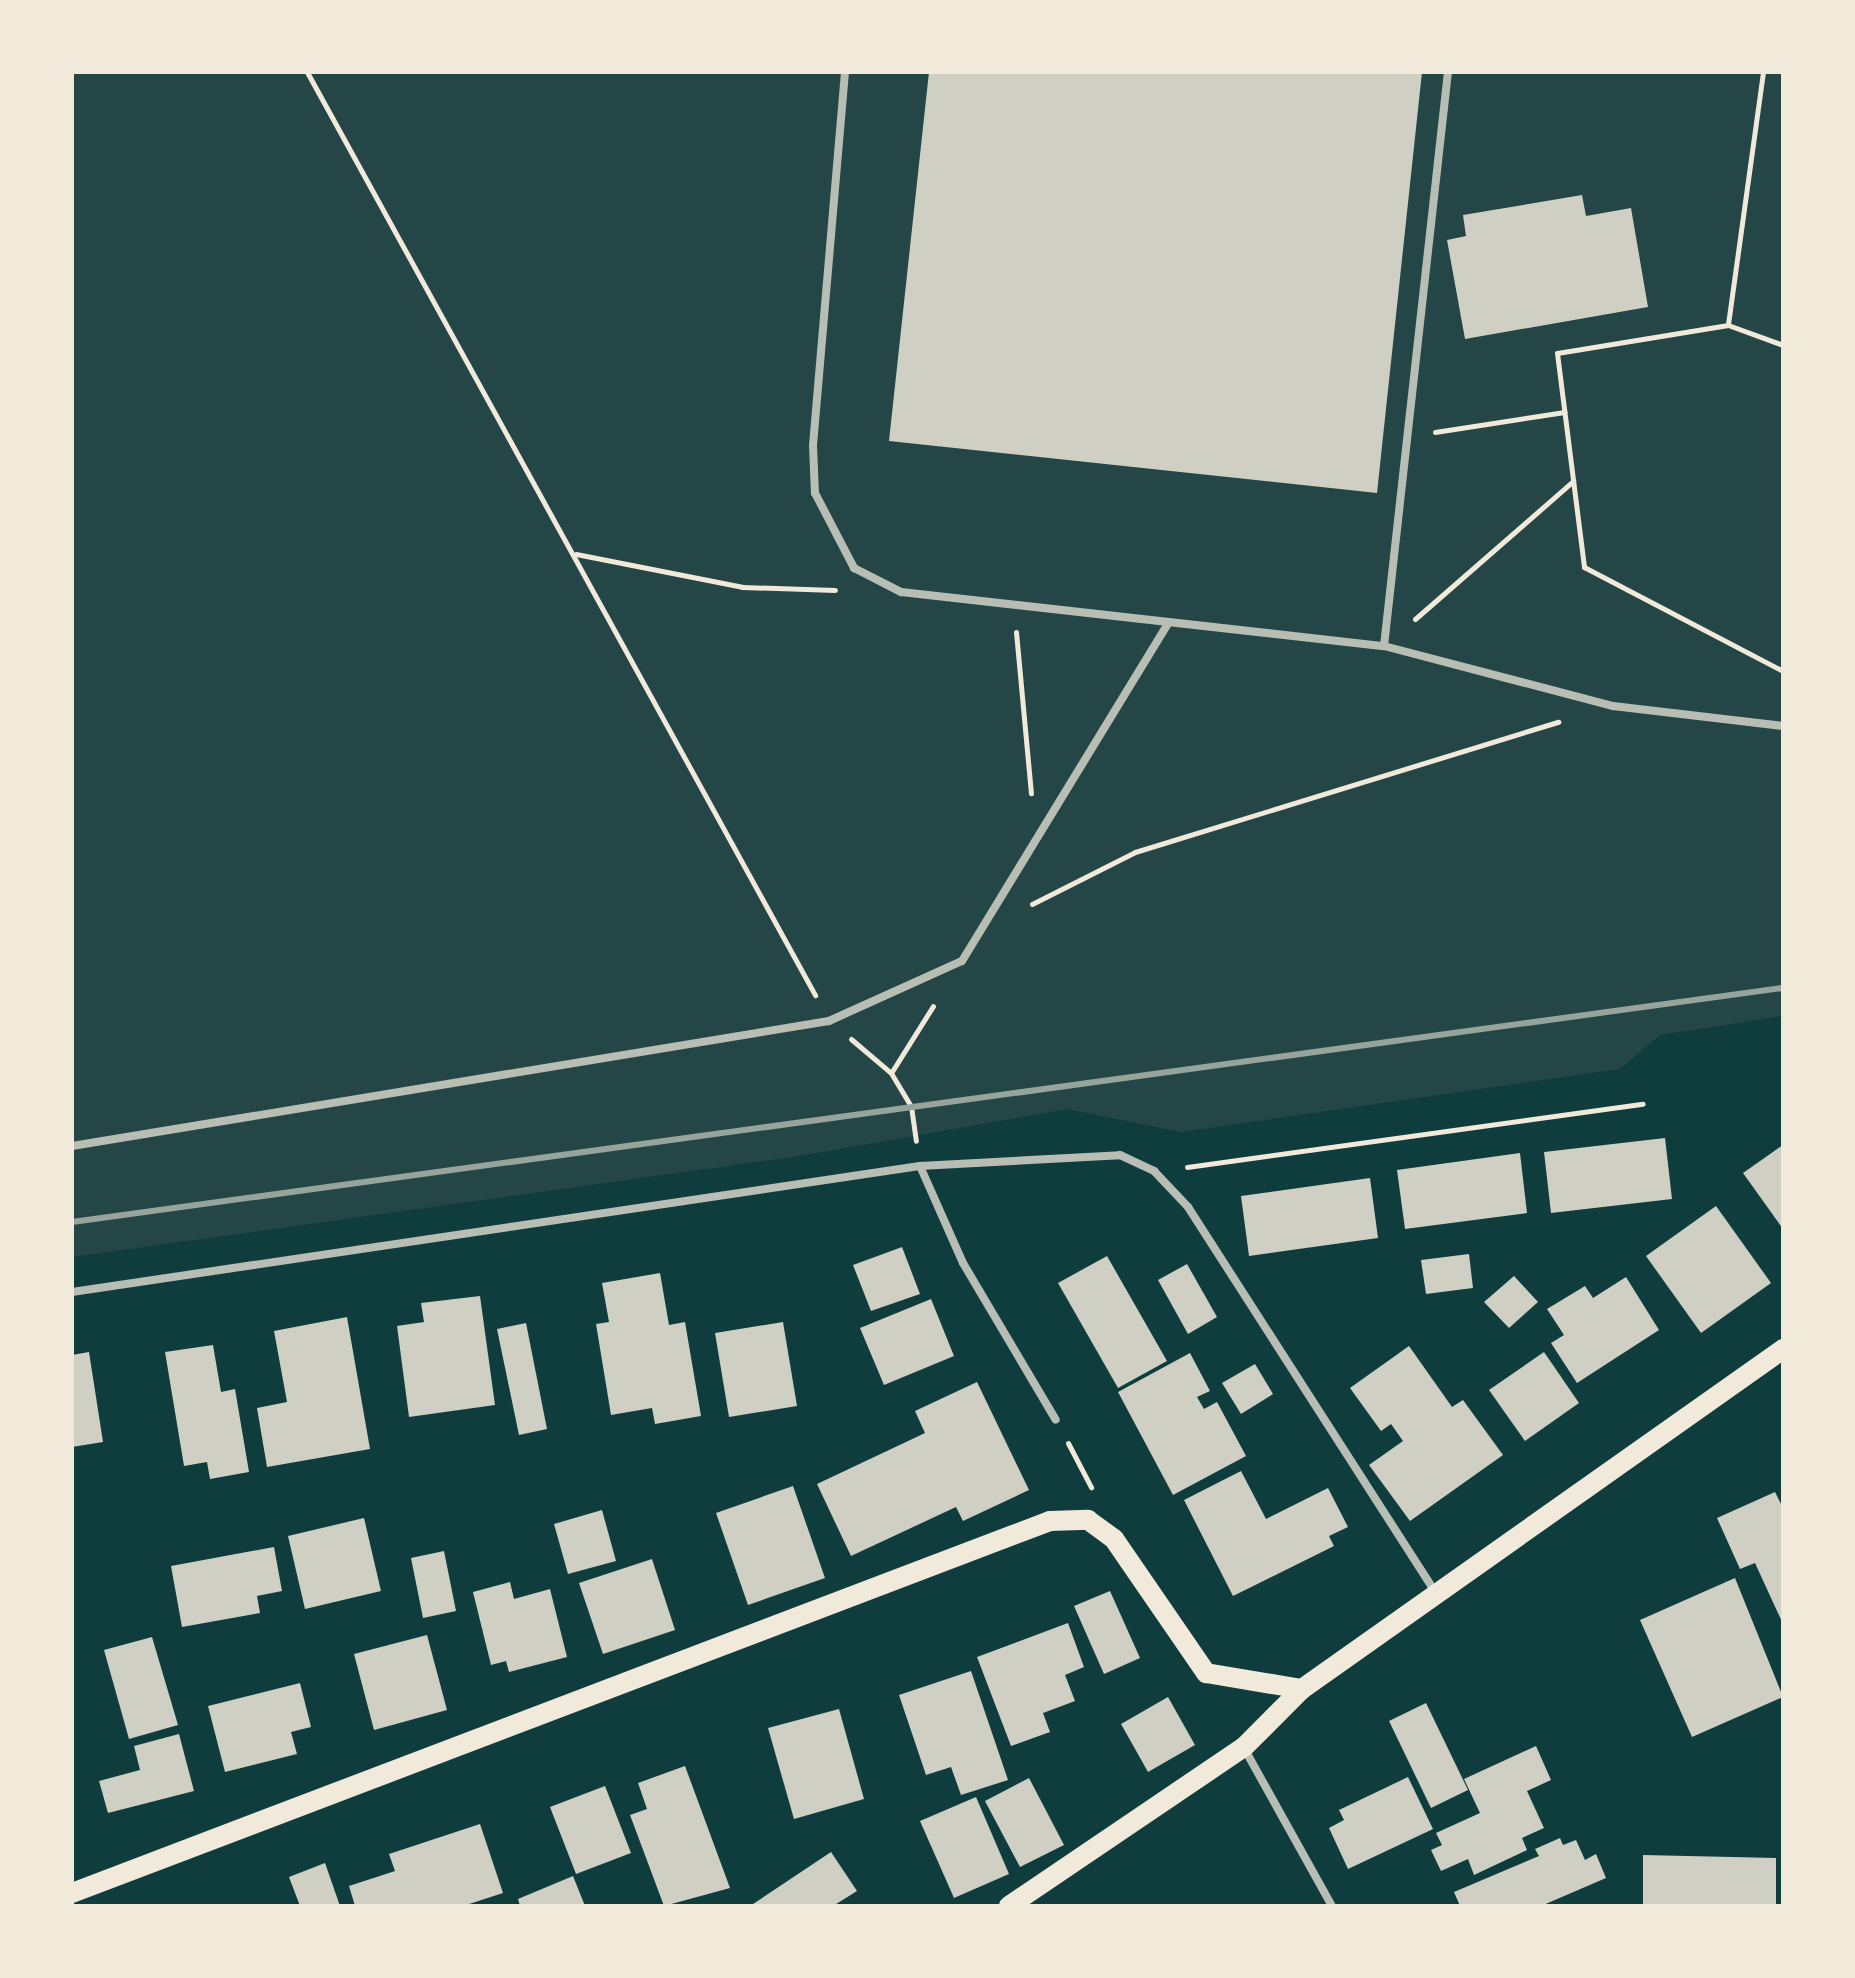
<!DOCTYPE html>
<html>
<head>
<meta charset="utf-8">
<style>
	body { margin:0 }
	#map { position:relative; width:1855px; height:1978px; overflow:hidden; background:#0f3d3e; font-family:"Fira Sans Condensed",sans-serif }
	div>[style] { position:absolute }
	.green>* { inset:0; background:#244646 }
	.building>* { inset:0; background:#cfcfc3 }
	.path>* { height:5px; margin:-2.5px; padding:0 2.5px; transform-origin:2.5px; border-radius:2.5px; background:#f1e9da }
	.minor>* { height:8px; margin:-4px; padding:0 4px; transform-origin:4px; border-radius:4px; background:#b8beb3 }
	.primary>* { height:20px; margin:-10px; padding:0 10px; transform-origin:10px; border-radius:10px; background:#f1e9da }
	.rail>* { height:6px; margin:-3px; padding:0 3px; transform-origin:3px; border-radius:3px; background:#97a49c }
	span { translate:-50% -50%; white-space:nowrap; text-align:center; line-height:1.15; -webkit-text-stroke:6px #f1e9da; paint-order:stroke }
	.frame { position:absolute; inset:0; border:74px solid #f1e9da; pointer-events:none }
</style>
</head>
<body>
<div id="map">
	<div class="green">
		<div style="clip-path:polygon(72px 72px,1783px 72px,1783px 1016px,1660px 1035px,1620px 1069px,1181px 1132px,1067px 1109px,800px 1156px,72px 1257px)"></div>
	</div>
	<div class="building">
		<div style="clip-path:polygon(929px 72px,1422px 72px,1377px 493px,889px 441px)"></div>
		<div style="clip-path:polygon(1582px 195px,1586px 216px,1631px 208px,1648px 307px,1465px 339px,1447px 240px,1466px 236px,1463px 215px)"></div>
		<div style="clip-path:polygon(1665px 1138px,1672px 1199px,1551px 1213px,1544px 1152px)"></div>
		<div style="clip-path:polygon(1783px 1145px,1783px 1229px,1743px 1173px)"></div>
		<div style="clip-path:polygon(1520px 1153px,1527px 1213px,1405px 1229px,1397px 1170px)"></div>
		<div style="clip-path:polygon(1370px 1178px,1378px 1238px,1249px 1256px,1241px 1196px)"></div>
		<div style="clip-path:polygon(1716px 1206px,1771px 1283px,1701px 1333px,1646px 1256px)"></div>
		<div style="clip-path:polygon(902px 1247px,920px 1294px,871px 1311px,853px 1265px)"></div>
		<div style="clip-path:polygon(1469px 1254px,1473px 1288px,1426px 1294px,1421px 1260px)"></div>
		<div style="clip-path:polygon(1107px 1256px,1167px 1361px,1118px 1388px,1058px 1283px)"></div>
		<div style="clip-path:polygon(1187px 1264px,1217px 1317px,1188px 1334px,1158px 1280px)"></div>
		<div style="clip-path:polygon(660px 1273px,669px 1325px,685px 1322px,701px 1416px,655px 1424px,652px 1408px,611px 1415px,596px 1324px,609px 1322px,602px 1283px)"></div>
		<div style="clip-path:polygon(1514px 1276px,1538px 1302px,1509px 1328px,1484px 1302px)"></div>
		<div style="clip-path:polygon(1626px 1277px,1659px 1330px,1577px 1383px,1551px 1343px,1564px 1335px,1547px 1309px,1585px 1286px,1593px 1298px)"></div>
		<div style="clip-path:polygon(480px 1296px,495px 1405px,409px 1417px,397px 1326px,424px 1322px,421px 1303px)"></div>
		<div style="clip-path:polygon(931px 1299px,954px 1356px,884px 1385px,860px 1328px)"></div>
		<div style="clip-path:polygon(347px 1317px,370px 1449px,267px 1467px,257px 1408px,287px 1402px,274px 1331px)"></div>
		<div style="clip-path:polygon(783px 1322px,797px 1406px,729px 1417px,715px 1333px)"></div>
		<div style="clip-path:polygon(526px 1323px,547px 1429px,519px 1435px,497px 1329px)"></div>
		<div style="clip-path:polygon(213px 1345px,221px 1392px,235px 1389px,249px 1472px,210px 1479px,207px 1462px,184px 1466px,165px 1352px)"></div>
		<div style="clip-path:polygon(1409px 1346px,1452px 1407px,1463px 1400px,1503px 1455px,1410px 1521px,1369px 1465px,1403px 1441px,1391px 1424px,1381px 1431px,1350px 1388px)"></div>
		<div style="clip-path:polygon(89px 1352px,103px 1442px,72px 1447px,72px 1355px)"></div>
		<div style="clip-path:polygon(1544px 1352px,1579px 1403px,1525px 1441px,1489px 1390px)"></div>
		<div style="clip-path:polygon(1190px 1353px,1210px 1391px,1197px 1397px,1204px 1409px,1217px 1402px,1246px 1456px,1173px 1495px,1118px 1392px)"></div>
		<div style="clip-path:polygon(1255px 1364px,1273px 1394px,1241px 1414px,1222px 1383px)"></div>
		<div style="clip-path:polygon(977px 1382px,1029px 1490px,963px 1521px,956px 1507px,851px 1556px,817px 1484px,925px 1433px,915px 1411px)"></div>
		<div style="clip-path:polygon(1241px 1471px,1266px 1519px,1328px 1488px,1348px 1527px,1329px 1536px,1334px 1546px,1233px 1596px,1184px 1500px)"></div>
		<div style="clip-path:polygon(793px 1486px,825px 1578px,748px 1605px,716px 1513px)"></div>
		<div style="clip-path:polygon(1775px 1492px,1783px 1508px,1783px 1624px,1755px 1563px,1740px 1569px,1717px 1518px)"></div>
		<div style="clip-path:polygon(602px 1510px,616px 1561px,568px 1574px,554px 1524px)"></div>
		<div style="clip-path:polygon(364px 1518px,381px 1591px,305px 1609px,288px 1536px)"></div>
		<div style="clip-path:polygon(274px 1547px,282px 1591px,257px 1596px,260px 1613px,182px 1627px,171px 1566px)"></div>
		<div style="clip-path:polygon(444px 1551px,456px 1611px,423px 1618px,411px 1558px)"></div>
		<div style="clip-path:polygon(652px 1559px,675px 1630px,603px 1654px,579px 1583px)"></div>
		<div style="clip-path:polygon(1735px 1578px,1783px 1697px,1692px 1737px,1640px 1620px)"></div>
		<div style="clip-path:polygon(510px 1582px,514px 1599px,550px 1589px,567px 1657px,509px 1672px,506px 1661px,491px 1665px,473px 1592px)"></div>
		<div style="clip-path:polygon(1110px 1591px,1140px 1658px,1104px 1674px,1074px 1606px)"></div>
		<div style="clip-path:polygon(1068px 1623px,1084px 1667px,1065px 1675px,1075px 1701px,1043px 1713px,1050px 1732px,1011px 1746px,977px 1657px)"></div>
		<div style="clip-path:polygon(427px 1635px,447px 1710px,374px 1730px,354px 1654px)"></div>
		<div style="clip-path:polygon(152px 1637px,178px 1725px,129px 1739px,104px 1650px)"></div>
		<div style="clip-path:polygon(971px 1671px,1008px 1780px,961px 1795px,951px 1767px,926px 1775px,899px 1695px)"></div>
		<div style="clip-path:polygon(300px 1683px,311px 1727px,291px 1732px,297px 1754px,225px 1772px,208px 1706px)"></div>
		<div style="clip-path:polygon(1168px 1697px,1195px 1745px,1148px 1772px,1121px 1724px)"></div>
		<div style="clip-path:polygon(1426px 1703px,1468px 1790px,1431px 1808px,1389px 1721px)"></div>
		<div style="clip-path:polygon(839px 1709px,864px 1799px,794px 1819px,768px 1728px)"></div>
		<div style="clip-path:polygon(179px 1734px,194px 1791px,108px 1813px,99px 1781px,140px 1770px,134px 1746px)"></div>
		<div style="clip-path:polygon(1536px 1746px,1551px 1780px,1527px 1791px,1544px 1828px,1522px 1838px,1527px 1850px,1474px 1875px,1468px 1859px,1441px 1871px,1431px 1850px,1442px 1845px,1436px 1833px,1480px 1813px,1464px 1779px)"></div>
		<div style="clip-path:polygon(685px 1766px,730px 1888px,664px 1906px,630px 1815px,647px 1809px,638px 1783px)"></div>
		<div style="clip-path:polygon(1408px 1777px,1433px 1829px,1348px 1869px,1329px 1828px,1344px 1820px,1339px 1810px)"></div>
		<div style="clip-path:polygon(1029px 1778px,1064px 1845px,1020px 1867px,985px 1801px)"></div>
		<div style="clip-path:polygon(605px 1786px,631px 1853px,576px 1874px,550px 1807px)"></div>
		<div style="clip-path:polygon(976px 1797px,1009px 1874px,954px 1898px,920px 1821px)"></div>
		<div style="clip-path:polygon(480px 1824px,503px 1893px,463px 1906px,355px 1906px,349px 1886px,395px 1871px,389px 1854px)"></div>
		<div style="clip-path:polygon(1560px 1838px,1563px 1845px,1576px 1840px,1585px 1860px,1596px 1854px,1606px 1878px,1541px 1906px,1460px 1906px,1454px 1892px,1539px 1856px,1535px 1849px)"></div>
		<div style="clip-path:polygon(831px 1852px,857px 1891px,833px 1906px,750px 1906px)"></div>
		<div style="clip-path:polygon(1643px 1855px,1776px 1858px,1776px 1906px,1643px 1906px)"></div>
		<div style="clip-path:polygon(325px 1863px,340px 1906px,300px 1906px,289px 1877px)"></div>
		<div style="clip-path:polygon(573px 1876px,585px 1906px,520px 1906px,518px 1899px)"></div>
	</div>
	<div class="path">
		<div style="left:307px;top:72px;width:1054px;rotate:61.17deg"></div>
		<div style="left:1763px;top:72px;width:255px;rotate:97.9deg"></div>
		<div style="left:1728px;top:325px;width:173px;rotate:170.7deg"></div>
		<div style="left:1557px;top:353px;width:216px;rotate:82.8deg"></div>
		<div style="left:1584px;top:567px;width:225px;rotate:27.6deg"></div>
		<div style="left:1728px;top:325px;width:59px;rotate:20deg"></div>
		<div style="left:1435px;top:432px;width:131px;rotate:-8.8deg"></div>
		<div style="left:576px;top:554px;width:169px;rotate:11.2deg"></div>
		<div style="left:742px;top:587px;width:93px;rotate:1.8deg"></div>
		<div style="left:1415px;top:619px;width:210px;rotate:-41.1deg"></div>
		<div style="left:1016px;top:632px;width:162px;rotate:84.7deg"></div>
		<div style="left:1032px;top:904px;width:115px;rotate:-26.8deg"></div>
		<div style="left:1135px;top:852px;width:443px;rotate:-17.1deg"></div>
		<div style="left:851px;top:1039px;width:52px;rotate:40.4deg"></div>
		<div style="left:891px;top:1073px;width:39px;rotate:59deg"></div>
		<div style="left:911px;top:1106px;width:35px;rotate:82deg"></div>
		<div style="left:891px;top:1073px;width:79px;rotate:-57.9deg"></div>
		<div style="left:1187px;top:1167px;width:460px;rotate:-7.9deg"></div>
		<div style="left:1068px;top:1443px;width:50px;rotate:62.4deg"></div>
	</div>
	<div class="minor">
		<div style="left:845px;top:72px;width:375px;rotate:94.9deg"></div>
		<div style="left:813px;top:446px;width:47px;rotate:87.6deg"></div>
		<div style="left:815px;top:493px;width:85px;rotate:62.5deg"></div>
		<div style="left:854px;top:568px;width:53px;rotate:27.1deg"></div>
		<div style="left:901px;top:592px;width:486px;rotate:6.4deg"></div>
		<div style="left:1384px;top:646px;width:237px;rotate:14.7deg"></div>
		<div style="left:1613px;top:706px;width:171px;rotate:6.7deg"></div>
		<div style="left:1384px;top:646px;width:578px;rotate:-83.64deg"></div>
		<div style="left:72px;top:1146px;width:767px;rotate:-9.38deg"></div>
		<div style="left:829px;top:1021px;width:146px;rotate:-24.3deg"></div>
		<div style="left:962px;top:961px;width:395px;rotate:-58.6deg"></div>
		<div style="left:920px;top:1166px;width:106px;rotate:66.1deg"></div>
		<div style="left:963px;top:1263px;width:182px;rotate:59.4deg"></div>
		<div style="left:72px;top:1292px;width:857px;rotate:-8.45deg"></div>
		<div style="left:920px;top:1166px;width:200px;rotate:-3.1deg"></div>
		<div style="left:1120px;top:1155px;width:38px;rotate:25deg"></div>
		<div style="left:1154px;top:1171px;width:50px;rotate:46.6deg"></div>
		<div style="left:1188px;top:1207px;width:459px;rotate:57.3deg"></div>
		<div style="left:1244px;top:1748px;width:181px;rotate:60.9deg"></div>
	</div>
	<div class="primary">
		<div style="left:72px;top:1893px;width:1046px;rotate:-20.83deg"></div>
		<div style="left:1050px;top:1521px;width:38px;rotate:-2deg"></div>
		<div style="left:1088px;top:1520px;width:32px;rotate:36deg"></div>
		<div style="left:1114px;top:1539px;width:163px;rotate:55.5deg"></div>
		<div style="left:1206px;top:1673px;width:97px;rotate:9.5deg"></div>
		<div style="left:1009px;top:1906px;width:284px;rotate:-34.1deg"></div>
		<div style="left:1244px;top:1747px;width:82px;rotate:-45deg"></div>
		<div style="left:1302px;top:1689px;width:589px;rotate:-35.25deg"></div>
	</div>
	<div class="rail">
		<div style="left:72px;top:1222px;width:1727px;rotate:-7.79deg"></div>
	</div>
	<div class="frame"></div>
</div>
</body>
</html>
